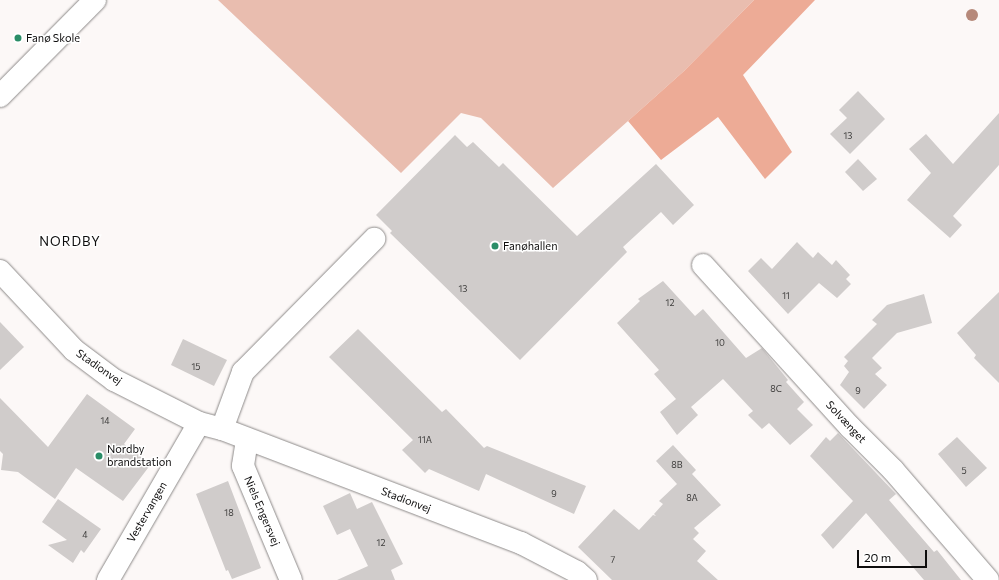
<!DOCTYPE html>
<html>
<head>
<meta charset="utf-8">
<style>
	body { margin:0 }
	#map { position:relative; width:999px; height:580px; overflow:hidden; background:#fcf8f7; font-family:Commissioner,sans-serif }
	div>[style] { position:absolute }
	.green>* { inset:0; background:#e9bdaf }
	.forest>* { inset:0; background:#edab96 }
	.building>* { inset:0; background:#d0cccb }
	.roads { filter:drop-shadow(0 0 1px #8d8a89) drop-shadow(0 0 1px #8d8a89) }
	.street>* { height:22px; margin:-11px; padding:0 11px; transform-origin:11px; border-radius:11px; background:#fff }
	.trees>* { width:12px; height:12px; margin:-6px; border-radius:50%; background:#b6897a }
	.dots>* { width:11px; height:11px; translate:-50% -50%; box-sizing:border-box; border:2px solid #fff; border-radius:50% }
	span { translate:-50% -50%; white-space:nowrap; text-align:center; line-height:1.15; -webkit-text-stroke:3px #fff; paint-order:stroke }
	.number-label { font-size:9px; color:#3e3d3c }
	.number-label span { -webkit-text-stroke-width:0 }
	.poi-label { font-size:11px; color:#0e0d0d }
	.left { translate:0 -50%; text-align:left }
	.street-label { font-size:11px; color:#0e0d0d }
	.quarter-label { font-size:13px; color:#0e0d0d; letter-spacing:1px }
	.scale { position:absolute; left:857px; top:550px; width:70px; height:18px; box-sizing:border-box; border:2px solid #0e0d0d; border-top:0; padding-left:5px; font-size:12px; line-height:14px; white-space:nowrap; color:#0e0d0d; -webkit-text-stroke:3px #fff; paint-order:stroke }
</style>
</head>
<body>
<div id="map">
	<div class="green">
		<div style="clip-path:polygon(218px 0,754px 0,684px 71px,553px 188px,481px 118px,461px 113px,401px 173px)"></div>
	</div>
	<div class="forest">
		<div style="clip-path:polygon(754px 0,815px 0,743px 75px,792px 152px,765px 179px,718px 117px,661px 160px,628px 121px,684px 71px)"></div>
	</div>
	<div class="building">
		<div style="clip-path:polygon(858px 91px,885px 119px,850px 154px,830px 134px,847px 118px,839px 110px)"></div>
		<div style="clip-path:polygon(999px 113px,999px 165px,953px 216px,962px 225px,950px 238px,907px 200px,931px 173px,909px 149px,926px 134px,953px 164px)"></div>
		<div style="clip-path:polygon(455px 135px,467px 147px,473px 142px,499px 167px,503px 163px,577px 236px,656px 164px,694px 205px,673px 225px,661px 212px,623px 247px,627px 252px,520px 360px,390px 233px,392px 231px,376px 215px)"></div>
		<div style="clip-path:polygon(858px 159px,877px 179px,863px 191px,845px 172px)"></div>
		<div style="clip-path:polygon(797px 242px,813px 258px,818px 252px,832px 265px,836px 260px,850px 275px,846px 279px,851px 284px,837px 298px,819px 283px,788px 314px,748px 271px,761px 258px,772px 269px)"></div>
		<div style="clip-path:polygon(663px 281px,695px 316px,703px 309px,746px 358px,762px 348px,788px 380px,786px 382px,804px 402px,797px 409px,813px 425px,790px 445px,769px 423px,762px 429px,748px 415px,753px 411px,723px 379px,691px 407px,698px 415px,677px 435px,660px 412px,676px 399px,654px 374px,659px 370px,617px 323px,640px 301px,638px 299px)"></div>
		<div style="clip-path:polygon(999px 292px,999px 383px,974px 358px,976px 355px,957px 333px)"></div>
		<div style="clip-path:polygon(924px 294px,932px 323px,897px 333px,872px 358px,882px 368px,875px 374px,887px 385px,864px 409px,840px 385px,849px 372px,844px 366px,848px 361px,844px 357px,877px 324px,872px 320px,887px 305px)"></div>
		<div style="clip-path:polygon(0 322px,24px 347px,0 370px)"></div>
		<div style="clip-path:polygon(358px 329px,442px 412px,446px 409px,484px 448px,487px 446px,586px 486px,574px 514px,486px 474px,479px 491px,429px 469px,425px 473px,402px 450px,413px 440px,329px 357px)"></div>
		<div style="clip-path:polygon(183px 339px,227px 360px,214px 386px,171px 365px)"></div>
		<div style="clip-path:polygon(87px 394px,135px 429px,124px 444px,151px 464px,123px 501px,76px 468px,55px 499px,18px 472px,1px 470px,3px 454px,0 451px,0 398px,48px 447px)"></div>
		<div style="clip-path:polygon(838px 433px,896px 494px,889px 500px,934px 552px,937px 550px,961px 580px,924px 580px,866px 513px,833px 549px,821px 535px,853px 501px,810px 456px,826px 437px,830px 441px)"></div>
		<div style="clip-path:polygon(957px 437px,987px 468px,966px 487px,938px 454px)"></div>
		<div style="clip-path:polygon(673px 445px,696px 470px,692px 474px,721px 505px,694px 528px,699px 533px,693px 539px,706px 551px,697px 561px,718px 580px,612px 580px,578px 547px,614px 509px,639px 530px,653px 515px,656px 516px,654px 514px,663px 504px,659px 501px,677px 484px,656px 461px)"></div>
		<div style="clip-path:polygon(228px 481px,261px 568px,232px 579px,228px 570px,226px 571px,196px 494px)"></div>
		<div style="clip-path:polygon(350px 493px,357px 509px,372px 502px,403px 564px,391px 570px,395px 580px,337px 580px,368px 566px,350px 529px,337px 535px,323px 506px)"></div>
		<div style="clip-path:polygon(58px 499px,101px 529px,84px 553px,81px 550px,73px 563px,48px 545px,67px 540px,42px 522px)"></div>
	</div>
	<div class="roads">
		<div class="street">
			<div style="left:0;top:96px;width:135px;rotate:-45.3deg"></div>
			<div style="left:703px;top:265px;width:219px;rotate:47.8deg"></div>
			<div style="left:850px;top:427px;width:61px;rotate:45deg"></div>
			<div style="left:893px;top:470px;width:145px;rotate:49.2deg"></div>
			<div style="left:0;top:271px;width:108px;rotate:46.9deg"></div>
			<div style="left:74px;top:350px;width:50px;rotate:36.9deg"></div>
			<div style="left:114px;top:380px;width:95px;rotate:26.8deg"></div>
			<div style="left:199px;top:423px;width:24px;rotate:15deg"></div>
			<div style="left:222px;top:429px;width:320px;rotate:20.9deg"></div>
			<div style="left:521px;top:543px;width:63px;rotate:27.4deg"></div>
			<div style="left:577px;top:572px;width:12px;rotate:42deg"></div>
			<div style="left:222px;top:429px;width:61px;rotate:-69.8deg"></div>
			<div style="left:243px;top:372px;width:187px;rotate:-45.4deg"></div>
			<div style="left:247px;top:440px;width:26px;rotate:99deg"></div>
			<div style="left:243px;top:466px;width:124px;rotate:67.2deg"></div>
			<div style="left:108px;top:580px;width:181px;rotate:-59.9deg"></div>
		</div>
	</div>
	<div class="trees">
		<div style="left:972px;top:15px"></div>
	</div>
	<div class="dots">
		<div style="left:18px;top:38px;background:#2a8d67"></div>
		<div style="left:495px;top:246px;background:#2a8d67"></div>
		<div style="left:99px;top:456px;background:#2a8d67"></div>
	</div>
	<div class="number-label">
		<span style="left:848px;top:136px">13</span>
		<span style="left:463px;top:289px">13</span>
		<span style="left:786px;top:296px">11</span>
		<span style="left:670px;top:303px">12</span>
		<span style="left:720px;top:343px">10</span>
		<span style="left:196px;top:367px">15</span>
		<span style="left:776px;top:389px">8C</span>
		<span style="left:858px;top:391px">9</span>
		<span style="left:105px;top:421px">14</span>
		<span style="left:425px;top:440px">11A</span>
		<span style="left:677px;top:465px">8B</span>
		<span style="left:964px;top:471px">5</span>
		<span style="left:554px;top:494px">9</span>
		<span style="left:692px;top:498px">8A</span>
		<span style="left:229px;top:513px">18</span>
		<span style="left:85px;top:535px">4</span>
		<span style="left:381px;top:543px">12</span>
		<span style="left:613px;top:560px">7</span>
	</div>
	<div class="poi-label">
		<span class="left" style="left:26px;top:38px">Fanø Skole</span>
		<span class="left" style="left:503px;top:246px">Fanøhallen</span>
		<span class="left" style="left:107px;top:456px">Nordby<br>brandstation</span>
	</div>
	<div class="street-label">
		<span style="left:99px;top:367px;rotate:35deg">Stadionvej</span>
		<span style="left:846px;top:422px;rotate:47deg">Solvænget</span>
		<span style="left:406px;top:500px;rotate:21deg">Stadionvej</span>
		<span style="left:262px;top:511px;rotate:67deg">Niels Engersvej</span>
		<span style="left:147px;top:512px;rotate:-60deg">Vestervangen</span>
	</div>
	<div class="quarter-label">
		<span style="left:70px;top:241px">NORDBY</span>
	</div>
	<div class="scale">20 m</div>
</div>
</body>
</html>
